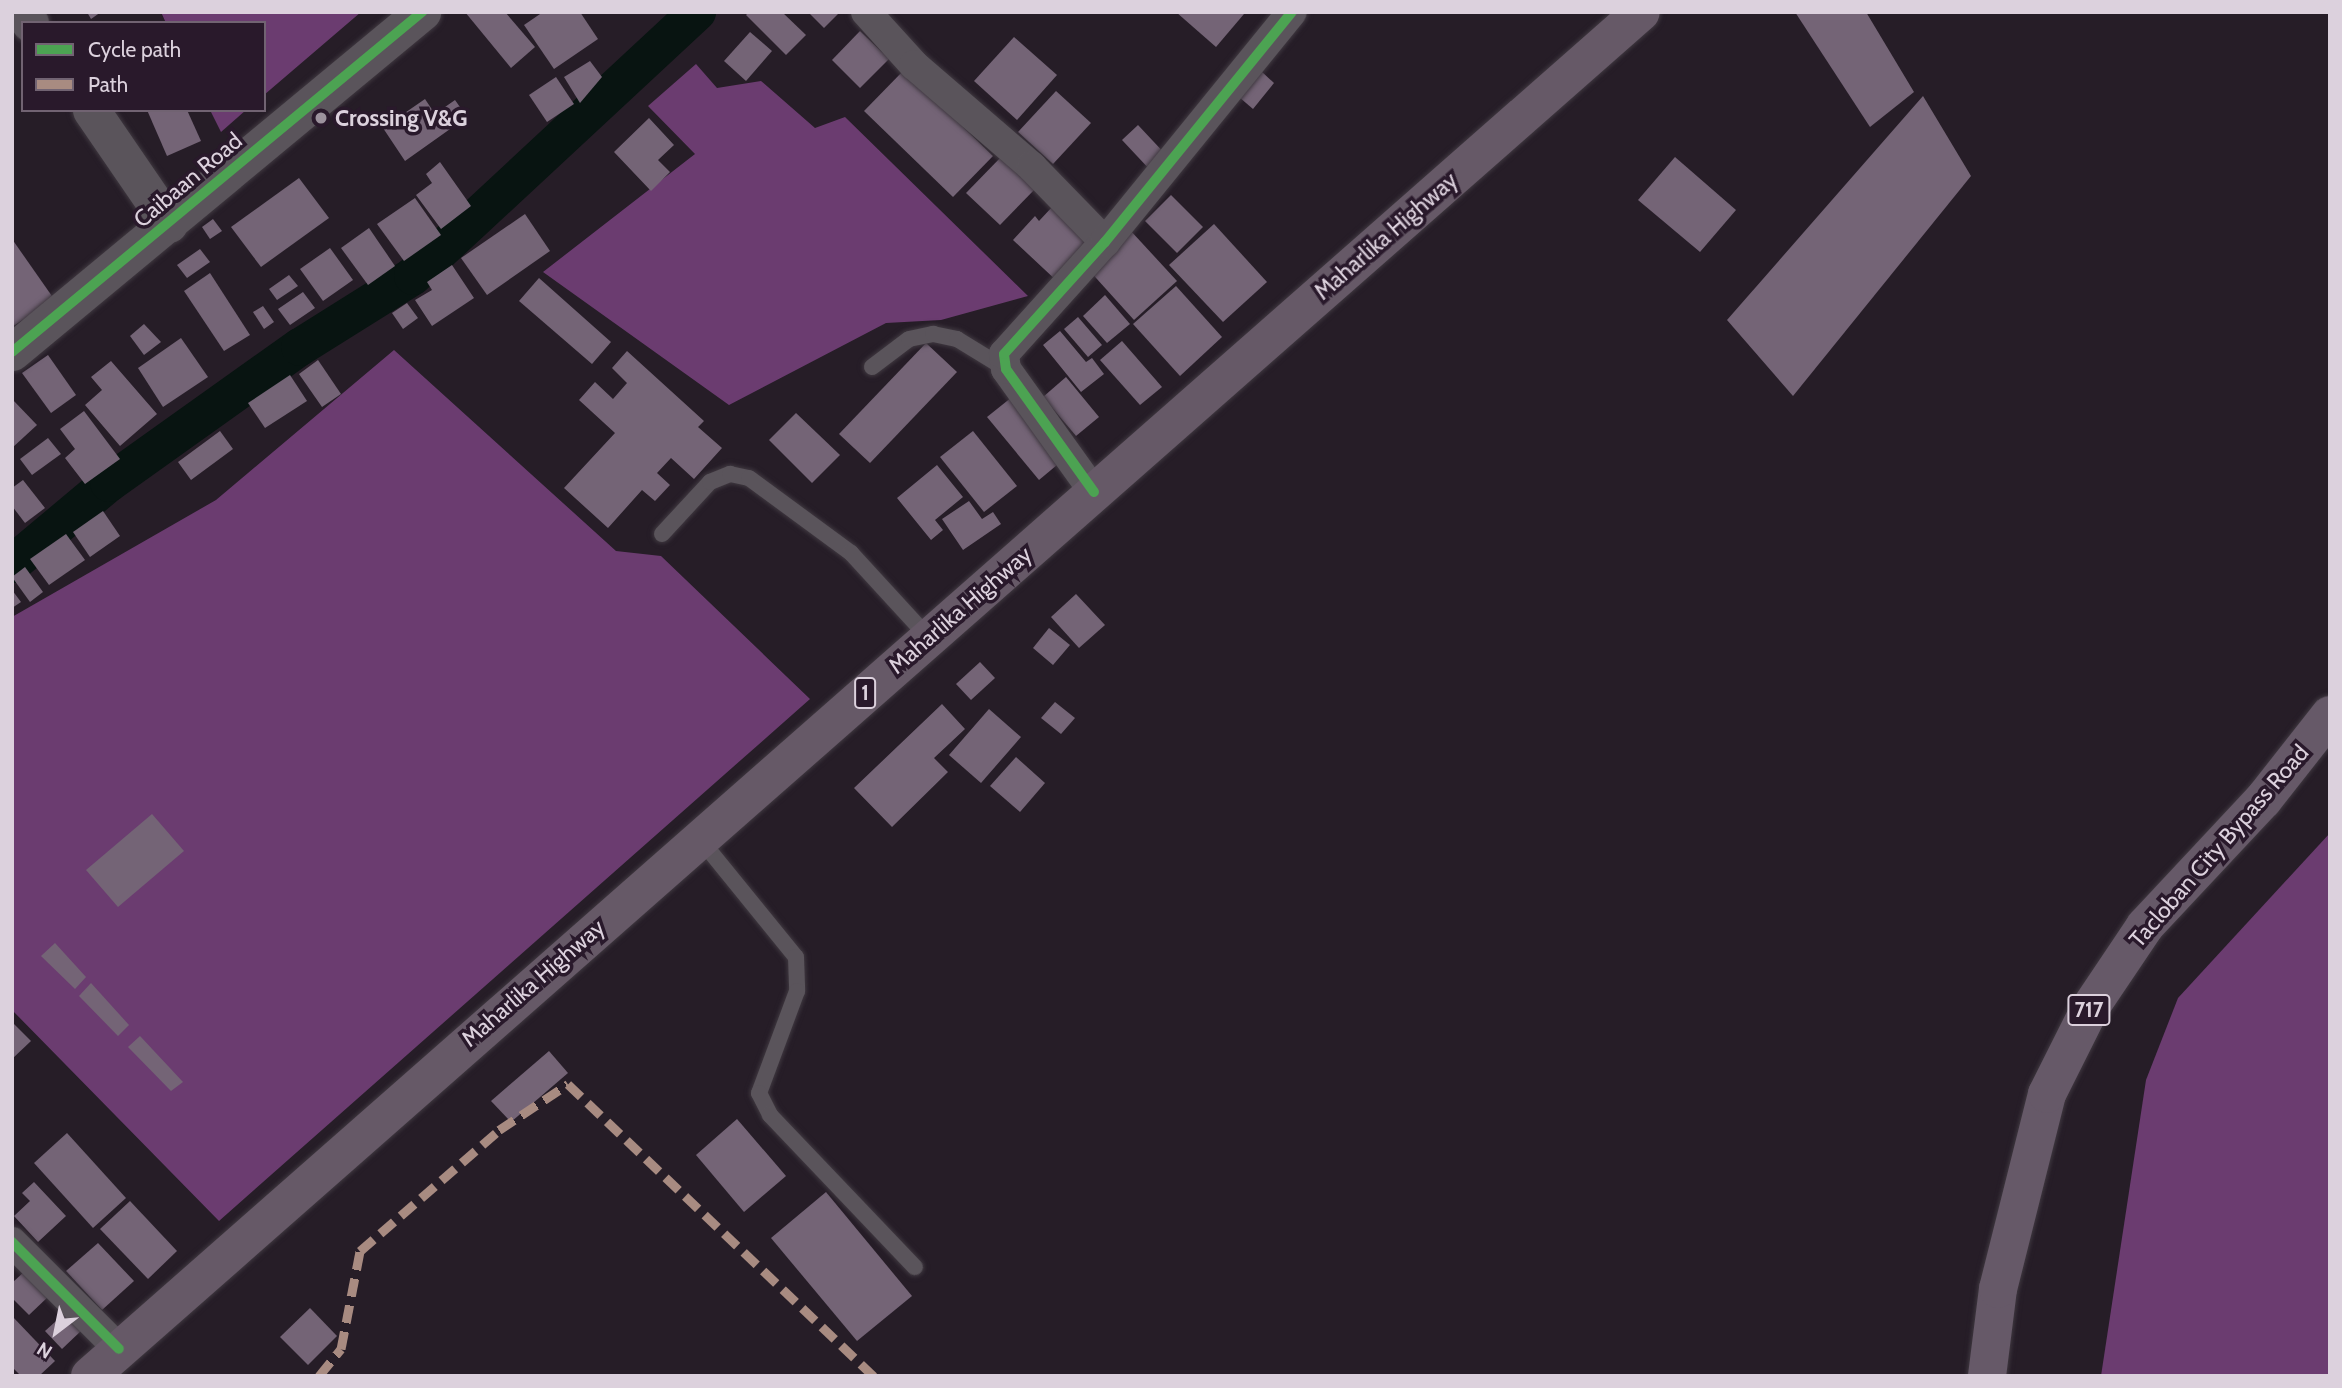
<!DOCTYPE html>
<html>
<head>
<meta charset="utf-8">
<style>
	body { margin:0 }
	#map { position:relative; width:2342px; height:1388px; overflow:hidden; background:#261d27; font-family:Cabin,sans-serif }
	div>[style] { position:absolute }
	.forest>* { inset:0; background:#6b3c70 }
	.canal>* { height:38px; margin:-19px; padding:0 19px; transform-origin:19px; border-radius:19px; background:#081411 }
	.building>* { inset:0; background:#746476 }
	.roads { filter:drop-shadow(0 0 2px #3f3840) drop-shadow(0 0 2px #3f3840) }
	.service>* { height:16px; margin:-8px; padding:0 8px; transform-origin:8px; border-radius:8px; background:#5a545b }
	.minor>* { height:30px; margin:-15px; padding:0 15px; transform-origin:15px; border-radius:15px; background:#5a545b }
	.tertiary>* { height:37px; margin:-18.5px; padding:0 18.5px; transform-origin:18.5px; border-radius:18.5px; background:#5a545b }
	.primary>* { height:38px; margin:-19px; padding:0 19px; transform-origin:19px; border-radius:19px; background:#665967 }
	.trunk>* { height:38px; margin:-19px; padding:0 19px; transform-origin:19px; border-radius:19px; background:#665968 }
	.quiet>* { height:9px; margin-top:-4.5px; transform-origin:0; background:repeating-linear-gradient(90deg,#a88b81 0 18px,transparent 0 27px) }
	.cycleway>* { height:10px; margin:-5px; padding:0 5px; transform-origin:5px; border-radius:5px; background:#4ca352 }
	.dots>* { width:19px; height:19px; translate:-50% -50%; box-sizing:border-box; border:4px solid #29192b; border-radius:50% }
	span { translate:-50% -50%; white-space:nowrap; text-align:center; line-height:1.15; -webkit-text-stroke:7px #29192b; paint-order:stroke }
	.shield-label span { padding:2px 5px; background:#29192b; border:2px solid; border-radius:5px; -webkit-text-stroke-width:0 }
	.shield-label { font-size:21px; color:#dcd1dd; font-weight:700 }
	.poi-label { font-size:23px; color:#dcd1dd; font-weight:700 }
	.left { translate:0 -50%; text-align:left }
	.street-label { font-size:23px; color:#dcd1dd }
	.frame { position:absolute; inset:0; border:14px solid #dcd1dd; pointer-events:none }
	.legend { position:absolute; left:21px; top:21px; width:245px; height:91px; box-sizing:border-box; background:#29192b; border:2px solid #716372; margin:0; padding:9px 12px; list-style:none; font-size:21px; color:#dcd1dd }
	.legend li { display:flex; align-items:center; gap:14px; height:35px }
	.legend b { width:35px; border:2px solid #716372 }
	.north { position:absolute; left:21px; top:1297px; width:70px; height:70px; -webkit-text-stroke:5px #29192b; paint-order:stroke; rotate:212deg; font-size:19px; font-weight:700; line-height:28px; text-align:center; color:#dcd1dd }
	.north::after { content:''; display:block; margin:auto; width:24px; height:32px; background:#dcd1dd; clip-path:polygon(50% 0,100% 100%,50% 72%,0 100%) }
</style>
</head>
<body>
<div id="map">
	<div class="forest">
		<div style="clip-path:polygon(161px 12px,361px 12px,264px 95px,264px 23px,166px 23px)"></div>
		<div style="clip-path:polygon(696px 64px,717px 88px,761px 81px,815px 128px,845px 117px,1028px 296px,941px 320px,886px 323px,729px 405px,543px 272px,695px 154px,648px 106px)"></div>
		<div style="clip-path:polygon(210px 110px,246px 110px,221px 132px)"></div>
		<div style="clip-path:polygon(394px 350px,616px 551px,661px 556px,810px 699px,219px 1221px,12px 1010px,12px 617px,216px 500px)"></div>
		<div style="clip-path:polygon(2330px 833px,2330px 1376px,2101px 1376px,2146px 1080px,2178px 998px)"></div>
	</div>
	<div class="canal">
		<div style="left:12px;top:564px;width:126px;rotate:-39.9deg"></div>
		<div style="left:109px;top:483px;width:234px;rotate:-35.5deg"></div>
		<div style="left:300px;top:347px;width:133px;rotate:-32.1deg"></div>
		<div style="left:413px;top:276px;width:388px;rotate:-42.9deg"></div>
	</div>
	<div class="building">
		<div style="clip-path:polygon(87px 12px,101px 12px,91px 19px)"></div>
		<div style="clip-path:polygon(465px 12px,505px 12px,535px 47px,511px 68px)"></div>
		<div style="clip-path:polygon(543px 12px,580px 12px,598px 39px,554px 69px,524px 25px)"></div>
		<div style="clip-path:polygon(749px 12px,782px 12px,806px 35px,786px 55px,746px 15px)"></div>
		<div style="clip-path:polygon(808px 12px,840px 12px,824px 28px)"></div>
		<div style="clip-path:polygon(1176px 12px,1241px 12px,1244px 14px,1216px 47px)"></div>
		<div style="clip-path:polygon(1795px 12px,1866px 12px,1914px 92px,1870px 127px)"></div>
		<div style="clip-path:polygon(860px 31px,889px 59px,860px 88px,832px 60px)"></div>
		<div style="clip-path:polygon(750px 32px,772px 51px,746px 81px,724px 61px)"></div>
		<div style="clip-path:polygon(1014px 37px,1057px 75px,1017px 120px,974px 81px)"></div>
		<div style="clip-path:polygon(590px 61px,602px 77px,580px 103px,564px 77px)"></div>
		<div style="clip-path:polygon(904px 70px,993px 156px,953px 197px,864px 111px)"></div>
		<div style="clip-path:polygon(1261px 71px,1274px 83px,1253px 109px,1239px 97px)"></div>
		<div style="clip-path:polygon(556px 77px,574px 104px,547px 122px,529px 95px)"></div>
		<div style="clip-path:polygon(1056px 91px,1091px 123px,1053px 164px,1018px 132px)"></div>
		<div style="clip-path:polygon(1923px 96px,1971px 176px,1793px 396px,1727px 320px)"></div>
		<div style="clip-path:polygon(425px 99px,435px 114px,455px 100px,467px 117px,405px 161px,383px 128px)"></div>
		<div style="clip-path:polygon(147px 110px,187px 110px,201px 141px,167px 156px)"></div>
		<div style="clip-path:polygon(649px 118px,674px 145px,658px 160px,670px 172px,651px 191px,614px 152px)"></div>
		<div style="clip-path:polygon(1138px 125px,1168px 157px,1152px 172px,1122px 140px)"></div>
		<div style="clip-path:polygon(1002px 156px,1036px 188px,1000px 225px,966px 193px)"></div>
		<div style="clip-path:polygon(1675px 157px,1736px 210px,1700px 252px,1638px 200px)"></div>
		<div style="clip-path:polygon(440px 162px,471px 206px,441px 229px,416px 195px,432px 183px,426px 174px)"></div>
		<div style="clip-path:polygon(299px 178px,329px 218px,261px 267px,231px 227px)"></div>
		<div style="clip-path:polygon(1171px 195px,1203px 227px,1177px 253px,1145px 221px)"></div>
		<div style="clip-path:polygon(415px 198px,441px 235px,404px 261px,377px 224px)"></div>
		<div style="clip-path:polygon(1053px 206px,1094px 246px,1059px 283px,1013px 240px,1035px 216px,1039px 221px)"></div>
		<div style="clip-path:polygon(525px 214px,550px 251px,487px 295px,461px 258px)"></div>
		<div style="clip-path:polygon(213px 219px,222px 231px,210px 239px,202px 227px)"></div>
		<div style="clip-path:polygon(1214px 224px,1267px 282px,1223px 322px,1169px 265px)"></div>
		<div style="clip-path:polygon(369px 228px,395px 266px,368px 285px,341px 248px)"></div>
		<div style="clip-path:polygon(1130px 230px,1177px 281px,1134px 320px,1087px 268px)"></div>
		<div style="clip-path:polygon(12px 239px,54px 299px,12px 327px)"></div>
		<div style="clip-path:polygon(330px 248px,353px 280px,323px 301px,300px 269px)"></div>
		<div style="clip-path:polygon(200px 249px,210px 262px,187px 278px,177px 265px)"></div>
		<div style="clip-path:polygon(452px 265px,474px 298px,432px 326px,415px 300px,432px 290px,427px 282px)"></div>
		<div style="clip-path:polygon(210px 273px,250px 335px,224px 351px,184px 291px)"></div>
		<div style="clip-path:polygon(289px 275px,298px 286px,277px 300px,269px 289px)"></div>
		<div style="clip-path:polygon(539px 278px,611px 342px,592px 364px,519px 301px)"></div>
		<div style="clip-path:polygon(1176px 286px,1222px 337px,1180px 376px,1133px 324px)"></div>
		<div style="clip-path:polygon(303px 292px,315px 308px,290px 325px,278px 309px)"></div>
		<div style="clip-path:polygon(1105px 295px,1130px 324px,1107px 343px,1083px 316px)"></div>
		<div style="clip-path:polygon(407px 303px,418px 318px,403px 329px,392px 313px)"></div>
		<div style="clip-path:polygon(263px 306px,274px 322px,264px 329px,253px 312px)"></div>
		<div style="clip-path:polygon(1078px 317px,1102px 345px,1088px 357px,1064px 329px)"></div>
		<div style="clip-path:polygon(144px 324px,161px 342px,144px 355px,130px 336px)"></div>
		<div style="clip-path:polygon(1060px 331px,1086px 362px,1092px 358px,1104px 374px,1081px 392px,1043px 345px)"></div>
		<div style="clip-path:polygon(181px 338px,208px 377px,163px 407px,138px 368px)"></div>
		<div style="clip-path:polygon(1122px 341px,1162px 387px,1140px 405px,1100px 360px)"></div>
		<div style="clip-path:polygon(926px 343px,957px 372px,870px 463px,839px 434px)"></div>
		<div style="clip-path:polygon(627px 351px,704px 421px,698px 427px,722px 448px,694px 479px,671px 458px,657px 473px,670px 485px,655px 501px,642px 490px,608px 528px,564px 488px,615px 433px,579px 400px,595px 382px,613px 399px,627px 383px,612px 368px)"></div>
		<div style="clip-path:polygon(48px 355px,76px 395px,51px 413px,22px 373px)"></div>
		<div style="clip-path:polygon(318px 360px,341px 394px,322px 407px,299px 374px)"></div>
		<div style="clip-path:polygon(111px 361px,157px 414px,120px 446px,85px 405px,102px 390px,91px 377px)"></div>
		<div style="clip-path:polygon(290px 375px,307px 401px,265px 428px,248px 403px)"></div>
		<div style="clip-path:polygon(1066px 377px,1099px 417px,1076px 436px,1043px 397px)"></div>
		<div style="clip-path:polygon(1012px 397px,1063px 460px,1039px 480px,987px 417px)"></div>
		<div style="clip-path:polygon(12px 399px,37px 425px,12px 448px)"></div>
		<div style="clip-path:polygon(84px 411px,120px 459px,85px 484px,65px 458px,75px 449px,60px 429px)"></div>
		<div style="clip-path:polygon(796px 413px,840px 455px,812px 483px,769px 440px)"></div>
		<div style="clip-path:polygon(220px 431px,233px 449px,191px 480px,178px 462px)"></div>
		<div style="clip-path:polygon(973px 431px,1017px 486px,984px 512px,940px 457px)"></div>
		<div style="clip-path:polygon(48px 438px,61px 454px,32px 475px,20px 459px)"></div>
		<div style="clip-path:polygon(937px 465px,963px 497px,935px 520px,943px 530px,931px 540px,897px 498px)"></div>
		<div style="clip-path:polygon(23px 480px,45px 508px,25px 523px,12px 506px,12px 488px)"></div>
		<div style="clip-path:polygon(969px 501px,982px 519px,993px 512px,1001px 524px,963px 550px,942px 519px)"></div>
		<div style="clip-path:polygon(103px 511px,120px 536px,90px 557px,73px 532px)"></div>
		<div style="clip-path:polygon(66px 534px,85px 560px,49px 585px,30px 559px)"></div>
		<div style="clip-path:polygon(25px 567px,43px 592px,30px 602px,12px 577px)"></div>
		<div style="clip-path:polygon(12px 590px,21px 602px,12px 608px)"></div>
		<div style="clip-path:polygon(1076px 594px,1105px 625px,1079px 648px,1051px 617px)"></div>
		<div style="clip-path:polygon(1049px 628px,1070px 645px,1053px 665px,1033px 648px)"></div>
		<div style="clip-path:polygon(980px 662px,995px 678px,971px 700px,956px 684px)"></div>
		<div style="clip-path:polygon(1055px 702px,1075px 718px,1061px 734px,1041px 718px)"></div>
		<div style="clip-path:polygon(942px 704px,965px 729px,934px 758px,948px 772px,892px 827px,854px 788px)"></div>
		<div style="clip-path:polygon(989px 709px,1021px 737px,981px 783px,949px 755px)"></div>
		<div style="clip-path:polygon(1016px 757px,1045px 783px,1020px 812px,990px 786px)"></div>
		<div style="clip-path:polygon(152px 814px,184px 851px,118px 907px,86px 870px)"></div>
		<div style="clip-path:polygon(55px 943px,86px 977px,75px 989px,41px 956px)"></div>
		<div style="clip-path:polygon(91px 983px,129px 1025px,118px 1036px,79px 996px)"></div>
		<div style="clip-path:polygon(12px 1022px,31px 1041px,12px 1059px)"></div>
		<div style="clip-path:polygon(140px 1036px,183px 1082px,171px 1091px,128px 1047px)"></div>
		<div style="clip-path:polygon(549px 1051px,568px 1073px,511px 1122px,491px 1101px)"></div>
		<div style="clip-path:polygon(737px 1119px,786px 1176px,744px 1212px,696px 1155px)"></div>
		<div style="clip-path:polygon(67px 1133px,126px 1198px,93px 1228px,34px 1163px)"></div>
		<div style="clip-path:polygon(34px 1182px,66px 1216px,38px 1242px,14px 1216px,30px 1201px,22px 1193px)"></div>
		<div style="clip-path:polygon(826px 1192px,912px 1296px,857px 1341px,771px 1238px)"></div>
		<div style="clip-path:polygon(130px 1201px,177px 1251px,148px 1279px,100px 1229px)"></div>
		<div style="clip-path:polygon(98px 1243px,134px 1281px,102px 1310px,66px 1271px)"></div>
		<div style="clip-path:polygon(26px 1270px,50px 1295px,29px 1315px,12px 1298px,12px 1283px)"></div>
		<div style="clip-path:polygon(310px 1308px,337px 1336px,308px 1365px,280px 1337px)"></div>
		<div style="clip-path:polygon(65px 1313px,82px 1330px,62px 1349px,45px 1331px)"></div>
		<div style="clip-path:polygon(12px 1316px,55px 1361px,39px 1376px,21px 1376px,12px 1367px)"></div>
	</div>
	<div class="roads">
		<div class="service">
			<div style="left:872px;top:367px;width:46px;rotate:-37.1deg"></div>
			<div style="left:909px;top:339px;width:25px;rotate:-12deg"></div>
			<div style="left:933px;top:334px;width:25px;rotate:12deg"></div>
			<div style="left:957px;top:339px;width:57px;rotate:31.5deg"></div>
			<div style="left:662px;top:534px;width:71px;rotate:-47.3deg"></div>
			<div style="left:710px;top:482px;width:22px;rotate:-22deg"></div>
			<div style="left:730px;top:474px;width:19px;rotate:12deg"></div>
			<div style="left:749px;top:478px;width:127px;rotate:36.3deg"></div>
			<div style="left:851px;top:553px;width:115px;rotate:47.5deg"></div>
			<div style="left:700px;top:839px;width:152px;rotate:50.9deg"></div>
			<div style="left:796px;top:957px;width:34px;rotate:88deg"></div>
			<div style="left:797px;top:991px;width:109px;rotate:110.4deg"></div>
			<div style="left:759px;top:1093px;width:25px;rotate:63deg"></div>
			<div style="left:770px;top:1115px;width:210px;rotate:46.4deg"></div>
		</div>
		<div class="minor">
			<div style="left:866px;top:12px;width:72px;rotate:47.8deg"></div>
			<div style="left:914px;top:65px;width:156px;rotate:40.8deg"></div>
			<div style="left:1032px;top:167px;width:105px;rotate:45.8deg"></div>
			<div style="left:1094px;top:492px;width:151px;rotate:-125.6deg"></div>
			<div style="left:1006px;top:369px;width:15px;rotate:-98deg"></div>
			<div style="left:1004px;top:354px;width:151px;rotate:-48deg"></div>
			<div style="left:1105px;top:242px;width:296px;rotate:-50.9deg"></div>
			<div style="left:12px;top:1242px;width:151px;rotate:45deg"></div>
		</div>
		<div class="tertiary">
			<div style="left:22px;top:12px;width:14px;rotate:54deg"></div>
			<div style="left:91px;top:110px;width:138px;rotate:55.6deg"></div>
			<div style="left:12px;top:352px;width:533px;rotate:-39.67deg"></div>
		</div>
		<div class="primary">
			<div style="left:90px;top:1376px;width:2065px;rotate:-41.33deg"></div>
		</div>
		<div class="trunk">
			<div style="left:1987px;top:1376px;width:88px;rotate:-82.8deg"></div>
			<div style="left:1998px;top:1289px;width:201px;rotate:-75.9deg"></div>
			<div style="left:2047px;top:1094px;width:96px;rotate:-63.4deg"></div>
			<div style="left:2090px;top:1008px;width:99px;rotate:-56.1deg"></div>
			<div style="left:2145px;top:926px;width:173px;rotate:-46.9deg"></div>
			<div style="left:2263px;top:800px;width:108px;rotate:-51.8deg"></div>
		</div>
	</div>
	<div class="quiet">
		<div style="left:319px;top:1376px;width:35px;rotate:-51deg"></div>
		<div style="left:341px;top:1349px;width:100px;rotate:-79deg"></div>
		<div style="left:360px;top:1251px;width:184px;rotate:-41deg"></div>
		<div style="left:499px;top:1130px;width:83px;rotate:-33.7deg"></div>
		<div style="left:568px;top:1084px;width:423px;rotate:43.7deg"></div>
	</div>
	<div class="cycleway">
		<div style="left:12px;top:352px;width:533px;rotate:-39.67deg"></div>
		<div style="left:1094px;top:492px;width:151px;rotate:-125.6deg"></div>
		<div style="left:1006px;top:369px;width:15px;rotate:-98deg"></div>
		<div style="left:1004px;top:354px;width:151px;rotate:-48deg"></div>
		<div style="left:1105px;top:242px;width:296px;rotate:-50.9deg"></div>
		<div style="left:12px;top:1242px;width:151px;rotate:45deg"></div>
	</div>
	<div class="dots">
		<div style="left:321px;top:118px;background:#9c929d"></div>
	</div>
	<div class="shield-label">
		<span style="left:865px;top:693px">1</span>
		<span style="left:2089px;top:1010px">717</span>
	</div>
	<div class="poi-label">
		<span class="left" style="left:335px;top:118px">Crossing V&amp;G</span>
	</div>
	<div class="street-label">
		<span style="left:188px;top:180px;rotate:-40deg">Caibaan Road</span>
		<span style="left:1386px;top:236px;rotate:-41deg">Maharlika Highway</span>
		<span style="left:960px;top:610px;rotate:-41deg">Maharlika Highway</span>
		<span style="left:2219px;top:846px;rotate:-49deg">Tacloban City Bypass Road</span>
		<span style="left:533px;top:983px;rotate:-41deg">Maharlika Highway</span>
	</div>
	<div class="frame"></div>
	<ul class="legend">
	<li><b style="height:9px;background:#4ca352"></b>Cycle path</li>
	<li><b style="height:9px;background:#a88b81"></b>Path</li>
	</ul>
	<div class="north">N</div>
</div>
</body>
</html>
